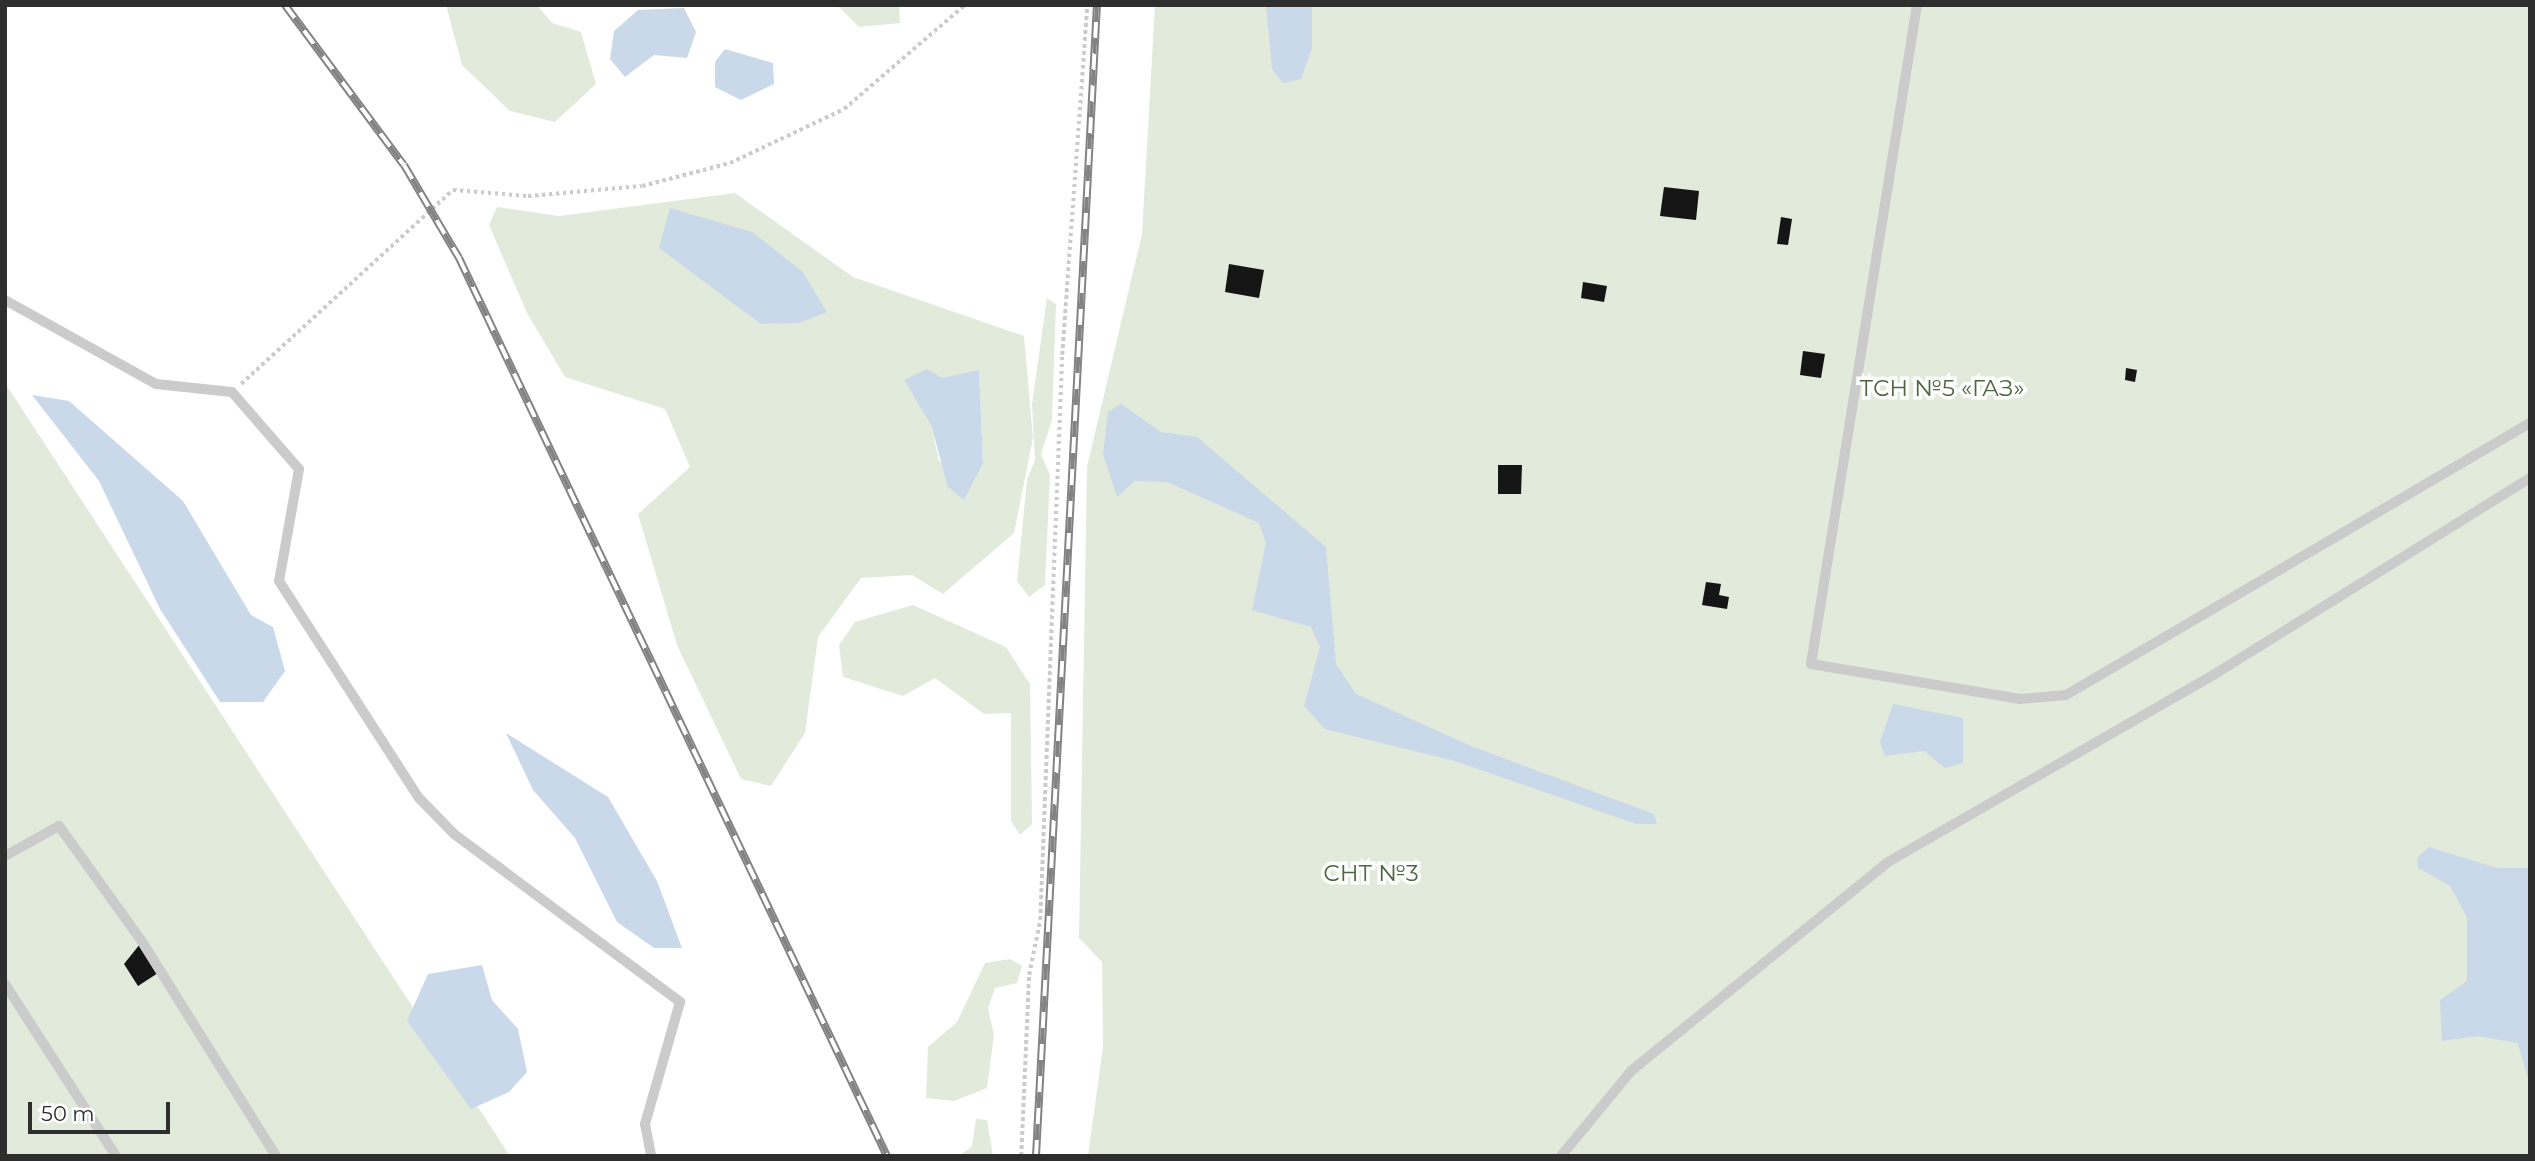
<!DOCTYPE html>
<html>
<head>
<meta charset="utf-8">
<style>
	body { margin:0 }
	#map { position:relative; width:2535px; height:1161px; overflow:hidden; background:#fff; font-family:Montserrat,sans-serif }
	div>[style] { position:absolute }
	.green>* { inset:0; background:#e2eadc }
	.water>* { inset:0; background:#c9d9e9 }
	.building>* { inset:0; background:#151515 }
	.path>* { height:3.5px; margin-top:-1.75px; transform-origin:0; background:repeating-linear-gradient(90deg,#cbcbcb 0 3.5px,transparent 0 7px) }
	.lane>* { height:10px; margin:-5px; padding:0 5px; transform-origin:5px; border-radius:5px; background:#cbcbcb }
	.rail>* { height:8px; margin-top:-4px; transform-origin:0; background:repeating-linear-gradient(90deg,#fff 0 16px,#838383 0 32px); box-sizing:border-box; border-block:2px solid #838383 }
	span { translate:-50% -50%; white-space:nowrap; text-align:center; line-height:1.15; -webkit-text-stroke:7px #fff; paint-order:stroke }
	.park-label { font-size:23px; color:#4d663e }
	.frame { position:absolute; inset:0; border:7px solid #2e2e2e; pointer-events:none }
	.scale { position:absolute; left:28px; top:1102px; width:142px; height:32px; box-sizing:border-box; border:4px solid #2e2e2e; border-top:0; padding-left:9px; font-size:21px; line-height:24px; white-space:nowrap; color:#2e2e2e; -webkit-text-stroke:5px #fff; paint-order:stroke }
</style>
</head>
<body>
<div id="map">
	<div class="green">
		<div style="clip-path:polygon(446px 5px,537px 5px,552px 23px,581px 32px,596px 84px,555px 122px,510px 111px,462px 65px)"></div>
		<div style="clip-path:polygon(837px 5px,899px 5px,900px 23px,859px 27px)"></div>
		<div style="clip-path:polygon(1155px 5px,2530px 5px,2530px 1156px,1088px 1156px,1103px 1047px,1102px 962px,1079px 938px,1087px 467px,1142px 234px)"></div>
		<div style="clip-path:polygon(evenodd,735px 193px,853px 277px,1024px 336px,1033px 438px,1014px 533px,943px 594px,912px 575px,861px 578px,818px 637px,805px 733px,771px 786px,741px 779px,677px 645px,638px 514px,690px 467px,665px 409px,565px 377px,527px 313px,489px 225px,497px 207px,559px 216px,735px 193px,752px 232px,761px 324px,713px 286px,752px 232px,735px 193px,979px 370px,983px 463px,939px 461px,931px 425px,979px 370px)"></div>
		<div style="clip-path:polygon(1047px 298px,1056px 304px,1052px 420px,1041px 454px,1050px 475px,1045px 585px,1029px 597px,1017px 581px,1027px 480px,1035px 460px,1032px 404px)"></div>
		<div style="clip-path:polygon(5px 383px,510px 1156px,5px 1156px)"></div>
		<div style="clip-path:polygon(913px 605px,1006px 647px,1030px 684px,1032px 824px,1020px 835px,1011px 821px,1011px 713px,984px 714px,935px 678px,903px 696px,843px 677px,839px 645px,855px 622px)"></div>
		<div style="clip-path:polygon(1010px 959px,1022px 966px,1017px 983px,995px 988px,988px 1008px,994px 1035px,987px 1088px,954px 1101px,926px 1098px,928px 1047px,957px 1022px,985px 963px)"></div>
		<div style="clip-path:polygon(976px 1119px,987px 1120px,993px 1156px,959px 1156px,972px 1146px)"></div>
	</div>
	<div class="water">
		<div style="clip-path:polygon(1266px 5px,1312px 5px,1312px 48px,1301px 79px,1283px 83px,1272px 69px)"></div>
		<div style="clip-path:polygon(684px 8px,696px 32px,687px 58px,654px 55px,625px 77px,610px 59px,614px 31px,638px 10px)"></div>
		<div style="clip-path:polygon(725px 49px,773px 63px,774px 84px,741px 100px,715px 87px,715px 62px)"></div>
		<div style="clip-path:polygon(670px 208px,752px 232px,803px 272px,827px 312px,799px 323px,761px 324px,659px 248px)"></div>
		<div style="clip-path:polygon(927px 369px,942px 378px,979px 370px,983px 463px,964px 500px,948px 487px,931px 425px,904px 380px)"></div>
		<div style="clip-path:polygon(32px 395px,69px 401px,183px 501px,251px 615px,273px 627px,285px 671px,263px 702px,220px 702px,160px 609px,99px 481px)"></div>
		<div style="clip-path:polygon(1121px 404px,1161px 432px,1197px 437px,1326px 547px,1336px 664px,1356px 694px,1471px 746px,1654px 814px,1657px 824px,1636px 824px,1455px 761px,1325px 729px,1304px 706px,1320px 647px,1311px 627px,1252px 610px,1266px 543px,1259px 523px,1167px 482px,1135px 481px,1117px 497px,1103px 454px,1108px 412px)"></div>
		<div style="clip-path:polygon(1893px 704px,1963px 718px,1963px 763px,1945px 768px,1924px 751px,1885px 756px,1880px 742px)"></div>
		<div style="clip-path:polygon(506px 733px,608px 797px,657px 881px,682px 948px,654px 948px,617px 922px,575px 838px,533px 790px)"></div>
		<div style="clip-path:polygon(2429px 847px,2497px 868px,2530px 868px,2530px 1086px,2518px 1043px,2478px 1036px,2442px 1041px,2440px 1000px,2467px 981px,2467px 917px,2450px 886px,2418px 868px,2417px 858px)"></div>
		<div style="clip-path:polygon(482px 965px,492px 1000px,518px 1029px,527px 1072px,509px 1092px,471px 1109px,407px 1021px,428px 974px)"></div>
	</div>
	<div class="building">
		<div style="clip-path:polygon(1664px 187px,1699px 191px,1696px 220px,1660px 216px)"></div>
		<div style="clip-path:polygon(1781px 217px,1792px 219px,1788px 245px,1777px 244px)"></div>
		<div style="clip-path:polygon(1229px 264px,1264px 270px,1259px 298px,1225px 292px)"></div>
		<div style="clip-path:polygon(1583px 282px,1607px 286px,1604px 302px,1581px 298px)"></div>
		<div style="clip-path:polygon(1803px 351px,1825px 354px,1821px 378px,1800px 375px)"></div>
		<div style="clip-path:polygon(2126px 368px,2137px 370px,2135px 382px,2125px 380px)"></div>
		<div style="clip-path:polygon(1498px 465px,1522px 465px,1521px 494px,1498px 494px)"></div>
		<div style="clip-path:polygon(1706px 582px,1721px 584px,1719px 595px,1729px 597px,1727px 609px,1702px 605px)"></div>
		<div style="clip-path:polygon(140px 944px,158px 973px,138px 986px,124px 964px)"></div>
	</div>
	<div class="path">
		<div style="left:241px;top:384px;width:287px;rotate:-42.5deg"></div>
		<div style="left:453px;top:190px;width:75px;rotate:4.6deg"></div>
		<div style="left:528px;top:196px;width:114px;rotate:-5deg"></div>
		<div style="left:642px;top:186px;width:91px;rotate:-14.6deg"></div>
		<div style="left:730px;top:163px;width:126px;rotate:-25.3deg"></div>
		<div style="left:844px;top:109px;width:160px;rotate:-40.7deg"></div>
		<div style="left:1021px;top:1156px;width:181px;rotate:-87.5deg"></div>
		<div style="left:1029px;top:975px;width:56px;rotate:-78.7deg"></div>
		<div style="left:1040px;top:920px;width:565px;rotate:-87.77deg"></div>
		<div style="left:1062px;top:355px;width:351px;rotate:-85.9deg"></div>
	</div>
	<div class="lane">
		<div style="left:1917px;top:5px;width:667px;rotate:99.14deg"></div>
		<div style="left:1811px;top:664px;width:212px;rotate:9.5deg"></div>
		<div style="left:2020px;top:699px;width:46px;rotate:-5deg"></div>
		<div style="left:2066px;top:695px;width:538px;rotate:-30.38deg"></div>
		<div style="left:5px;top:300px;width:173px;rotate:29.1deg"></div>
		<div style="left:156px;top:384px;width:76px;rotate:6deg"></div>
		<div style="left:232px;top:392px;width:102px;rotate:49deg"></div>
		<div style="left:299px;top:469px;width:114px;rotate:100.1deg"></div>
		<div style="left:279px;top:581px;width:258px;rotate:57.2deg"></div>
		<div style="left:419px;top:798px;width:50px;rotate:45.8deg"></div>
		<div style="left:454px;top:834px;width:282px;rotate:36.6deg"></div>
		<div style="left:680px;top:1002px;width:127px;rotate:106deg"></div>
		<div style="left:645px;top:1124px;width:33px;rotate:79deg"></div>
		<div style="left:5px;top:856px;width:62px;rotate:-29.1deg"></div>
		<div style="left:59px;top:826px;width:140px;rotate:54.3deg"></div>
		<div style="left:141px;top:940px;width:255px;rotate:58deg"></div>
		<div style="left:5px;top:984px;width:205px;rotate:57.2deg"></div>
		<div style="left:1561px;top:1156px;width:110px;rotate:-50.5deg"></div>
		<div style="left:1631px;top:1071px;width:331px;rotate:-39.1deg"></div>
		<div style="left:1888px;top:862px;width:377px;rotate:-29.9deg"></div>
		<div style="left:2215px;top:674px;width:371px;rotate:-31.9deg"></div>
	</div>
	<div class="rail">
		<div style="left:285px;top:5px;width:199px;rotate:53.4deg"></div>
		<div style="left:404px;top:165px;width:108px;rotate:59.4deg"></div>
		<div style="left:459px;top:258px;width:995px;rotate:64.52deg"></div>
		<div style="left:1036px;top:1156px;width:1153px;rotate:-86.97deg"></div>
	</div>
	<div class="park-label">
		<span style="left:1942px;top:388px">ТСН №5 «ГАЗ»</span>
		<span style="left:1371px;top:873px">СНТ №3</span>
	</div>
	<div class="frame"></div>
	<div class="scale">50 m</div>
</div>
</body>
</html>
